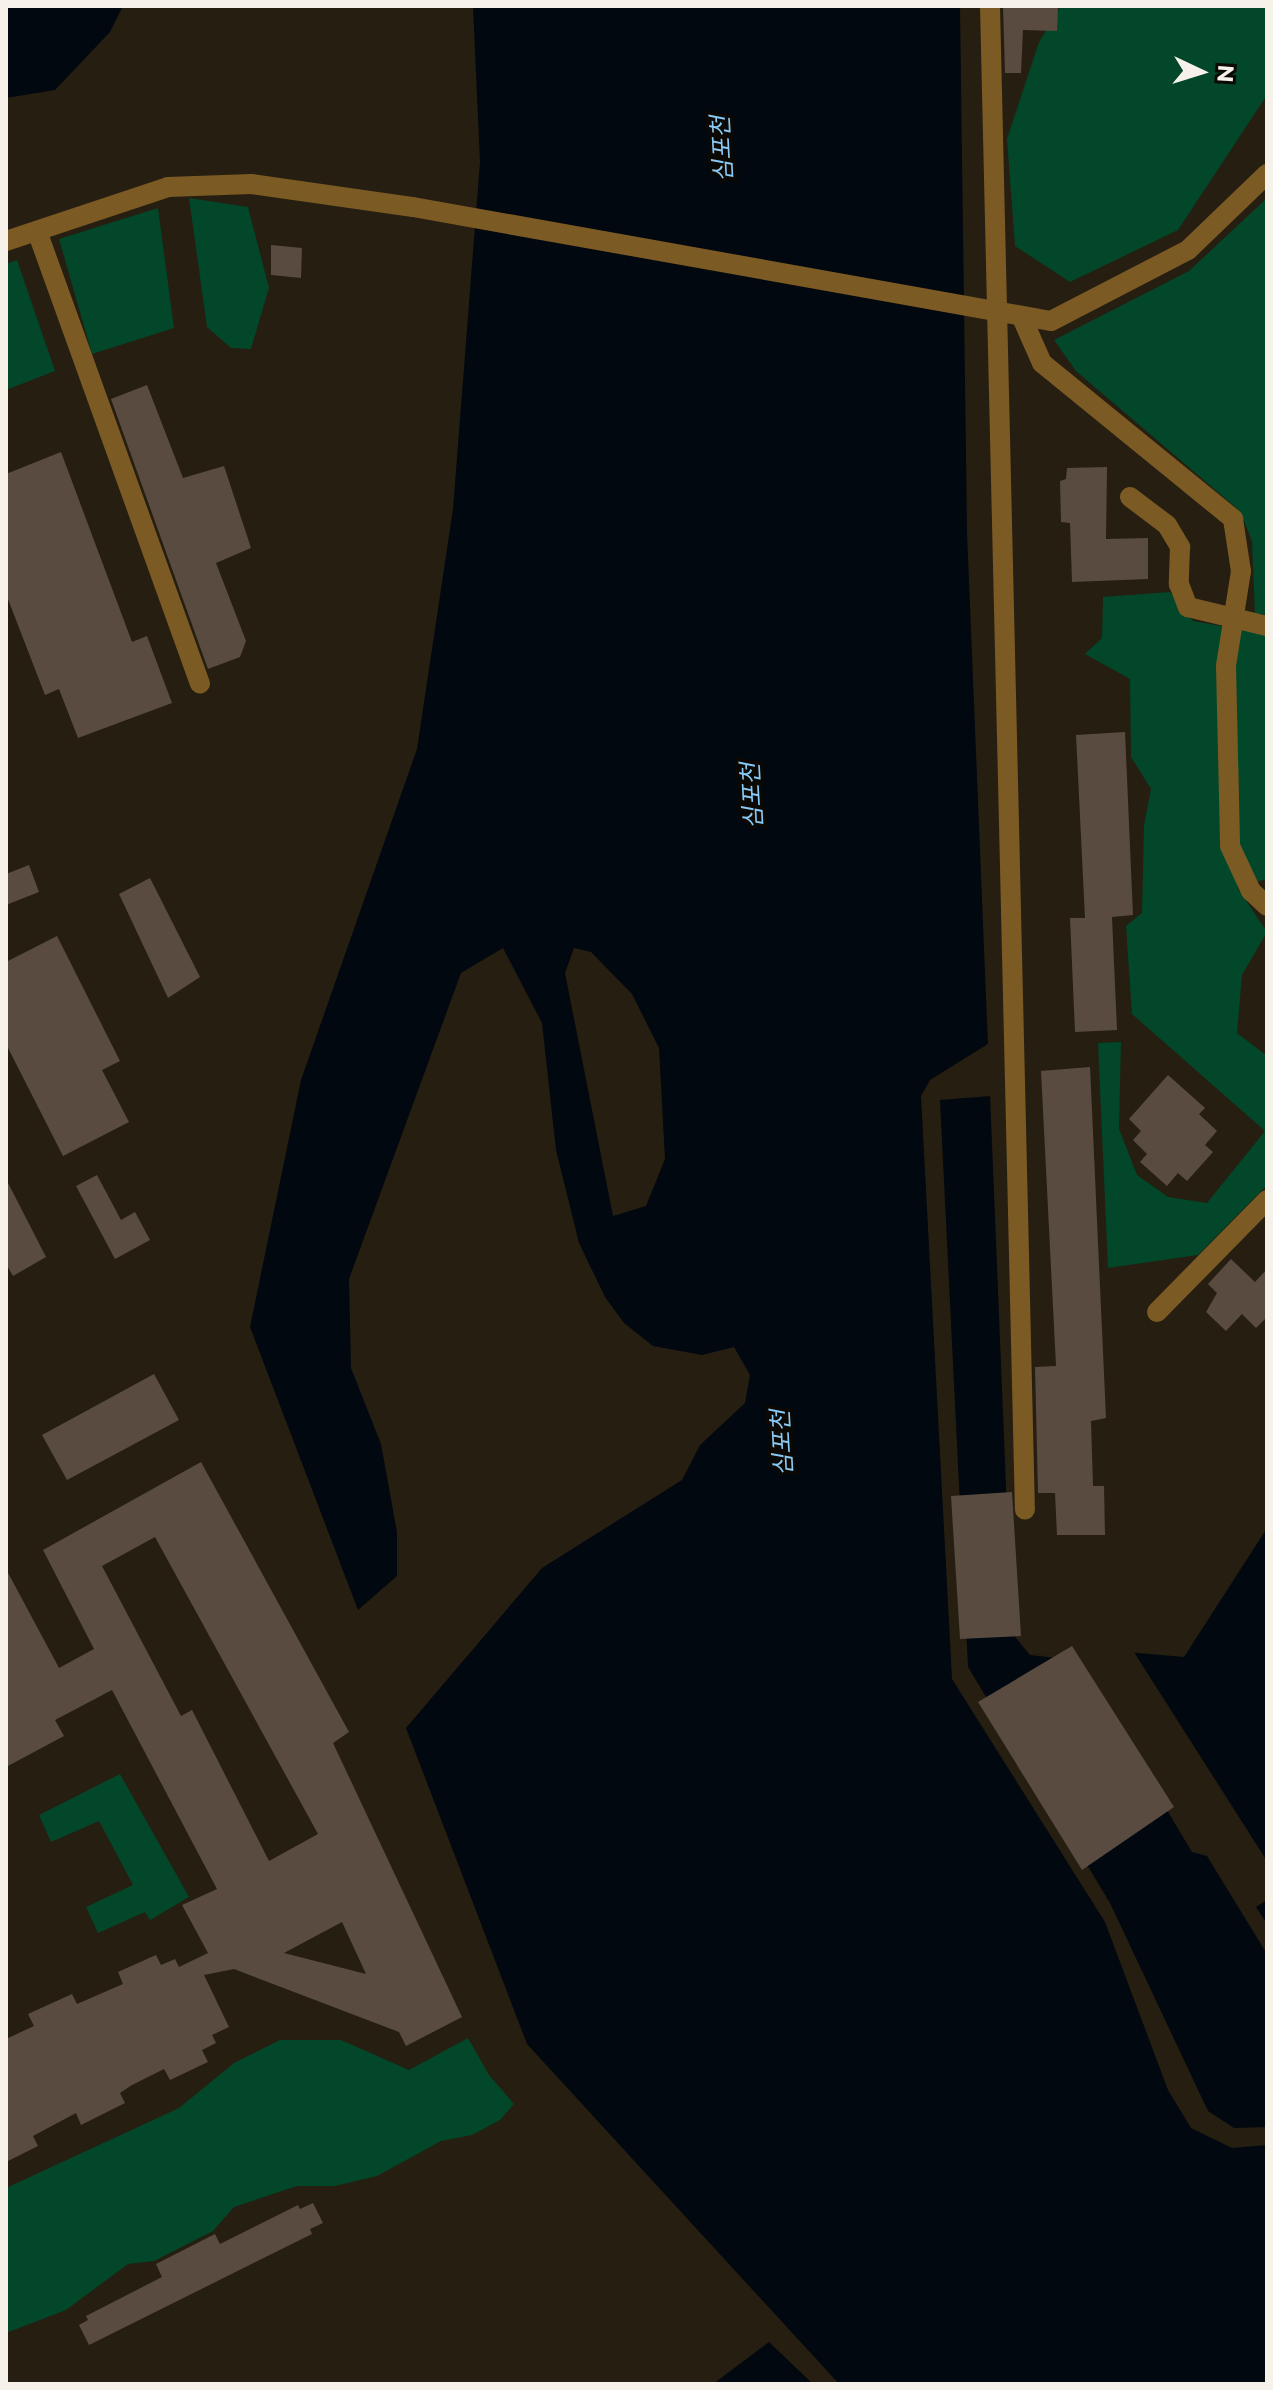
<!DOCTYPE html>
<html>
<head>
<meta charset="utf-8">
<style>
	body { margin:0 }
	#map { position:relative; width:1273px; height:2390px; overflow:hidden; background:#261e11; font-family:Montserrat,"Noto Sans KR",sans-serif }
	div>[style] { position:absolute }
	.green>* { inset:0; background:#024729 }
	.water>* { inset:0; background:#01080f }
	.pier>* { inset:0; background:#261e11 }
	.building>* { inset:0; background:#5a4b41 }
	.minor>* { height:20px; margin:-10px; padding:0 10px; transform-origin:10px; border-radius:10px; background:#7b5a24 }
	span { translate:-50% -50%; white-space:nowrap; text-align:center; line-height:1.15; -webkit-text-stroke:7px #0c0904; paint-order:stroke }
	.water-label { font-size:24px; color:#89caf6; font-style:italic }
	.frame { position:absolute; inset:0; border:8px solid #f7f2e9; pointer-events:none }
	.north { position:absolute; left:1161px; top:32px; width:80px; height:80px; -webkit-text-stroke:6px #0c0904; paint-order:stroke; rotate:94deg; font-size:22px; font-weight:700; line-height:32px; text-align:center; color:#f7f2e9 }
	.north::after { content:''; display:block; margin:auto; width:28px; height:36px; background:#f7f2e9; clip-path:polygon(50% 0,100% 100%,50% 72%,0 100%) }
</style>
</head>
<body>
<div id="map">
	<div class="green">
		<div style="clip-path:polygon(1061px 6px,1267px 6px,1267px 95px,1178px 230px,1070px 282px,1015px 246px,1007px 139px,1039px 42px)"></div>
		<div style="clip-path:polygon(189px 198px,248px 207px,269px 288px,251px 349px,231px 348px,207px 327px)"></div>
		<div style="clip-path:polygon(1267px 198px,1267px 615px,1255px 614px,1252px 541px,1240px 511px,1076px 371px,1054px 340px,1189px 271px)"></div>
		<div style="clip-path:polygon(158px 208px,174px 328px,92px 354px,59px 239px)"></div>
		<div style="clip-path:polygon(17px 260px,55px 371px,6px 390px,6px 264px)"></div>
		<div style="clip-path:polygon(1170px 592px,1193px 621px,1267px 634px,1267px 879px,1237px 887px,1267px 932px,1242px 975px,1237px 1033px,1267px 1056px,1267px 1185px,1198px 1255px,1108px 1268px,1098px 1043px,1121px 1042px,1119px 1129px,1137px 1175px,1168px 1197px,1207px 1203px,1265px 1131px,1132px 1014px,1126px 926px,1142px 913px,1144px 825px,1151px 789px,1131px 757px,1130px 679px,1085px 654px,1102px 638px,1103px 597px)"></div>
		<div style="clip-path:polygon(120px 1774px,189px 1897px,150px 1920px,145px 1912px,98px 1933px,86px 1907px,133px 1885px,99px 1821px,51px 1842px,39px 1815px)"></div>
		<div style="clip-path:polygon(468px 2038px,489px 2075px,514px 2104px,500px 2120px,472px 2135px,441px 2141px,377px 2176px,335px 2186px,297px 2186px,234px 2207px,213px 2231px,154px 2261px,128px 2264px,66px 2310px,6px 2333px,6px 2188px,179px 2108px,234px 2063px,280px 2040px,341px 2040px,409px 2070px)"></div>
	</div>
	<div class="water">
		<div style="clip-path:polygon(6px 6px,123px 6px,110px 32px,55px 90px,6px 98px)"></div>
		<div style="clip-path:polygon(evenodd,473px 6px,960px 6px,967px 532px,1012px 1633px,1030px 1655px,1115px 1651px,1184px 1657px,1267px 1528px,1267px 2384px,839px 2384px,527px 2044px,406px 1728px,542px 1568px,682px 1480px,700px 1445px,745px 1403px,750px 1375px,734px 1347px,702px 1355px,653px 1346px,624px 1323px,605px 1297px,579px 1243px,556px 1150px,542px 1023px,503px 948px,461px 973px,349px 1279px,351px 1368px,381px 1444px,397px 1532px,397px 1576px,358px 1610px,250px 1327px,301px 1080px,417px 749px,453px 509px,480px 162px,473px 6px,574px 948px,591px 952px,632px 994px,659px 1048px,665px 1159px,646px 1206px,613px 1216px,565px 973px,574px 948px)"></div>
		<div style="clip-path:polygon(769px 2342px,813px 2384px,713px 2384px)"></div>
	</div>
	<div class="pier">
		<div style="clip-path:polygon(991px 1042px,991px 1096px,940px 1100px,968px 1667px,1110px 1903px,1208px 2111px,1234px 2128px,1267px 2127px,1267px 2145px,1232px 2148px,1191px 2128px,1168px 2090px,1105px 1922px,952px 1679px,921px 1096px,930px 1080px)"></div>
		<div style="clip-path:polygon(1132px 1649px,1267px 1861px,1267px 1900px,1256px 1907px,1267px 1924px,1267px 1954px,1207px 1856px,1192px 1852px,1077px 1660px,1029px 1655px)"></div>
		<div style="clip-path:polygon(710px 2244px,839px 2384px,833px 2384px)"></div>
		<div style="clip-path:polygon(767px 2339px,772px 2339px,817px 2384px,813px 2384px)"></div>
	</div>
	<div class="building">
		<div style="clip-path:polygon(1003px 6px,1058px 6px,1057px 31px,1023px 30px,1021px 73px,1005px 73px)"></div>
		<div style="clip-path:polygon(271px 245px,302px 248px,301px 278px,271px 275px)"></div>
		<div style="clip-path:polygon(147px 385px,183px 478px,224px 466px,251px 548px,216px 563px,246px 641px,240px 657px,208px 669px,111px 399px)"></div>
		<div style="clip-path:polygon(61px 452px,132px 642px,147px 636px,172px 703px,78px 738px,59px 689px,45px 695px,6px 594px,6px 474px)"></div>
		<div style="clip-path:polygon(1107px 467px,1106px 539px,1148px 538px,1148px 579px,1072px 582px,1070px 523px,1061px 522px,1060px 481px,1066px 479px,1067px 468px)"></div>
		<div style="clip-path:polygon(1125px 732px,1133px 915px,1112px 917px,1117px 1030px,1075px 1032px,1070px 918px,1085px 918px,1076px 735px)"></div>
		<div style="clip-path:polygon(29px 865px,39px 892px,6px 905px,6px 874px)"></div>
		<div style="clip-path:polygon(150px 878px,200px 977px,168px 998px,119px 894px)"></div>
		<div style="clip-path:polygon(57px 936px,120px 1061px,102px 1070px,129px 1122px,63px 1156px,6px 1044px,6px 962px)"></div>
		<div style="clip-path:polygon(1090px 1067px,1106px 1418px,1091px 1421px,1093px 1486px,1104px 1486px,1105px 1535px,1057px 1535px,1055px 1493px,1038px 1493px,1035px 1367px,1056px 1366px,1041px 1071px)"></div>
		<div style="clip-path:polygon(1168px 1075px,1205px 1108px,1199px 1114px,1217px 1131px,1205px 1145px,1213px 1152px,1187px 1181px,1178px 1173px,1167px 1186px,1140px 1162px,1147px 1154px,1133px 1140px,1141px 1131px,1129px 1119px)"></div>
		<div style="clip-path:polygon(97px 1175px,121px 1220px,135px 1212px,150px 1240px,115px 1259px,76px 1186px)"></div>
		<div style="clip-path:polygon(6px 1179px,46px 1257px,13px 1276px,6px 1264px)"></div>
		<div style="clip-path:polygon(1231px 1259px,1255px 1282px,1267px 1269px,1267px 1317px,1256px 1328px,1242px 1314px,1226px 1331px,1206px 1312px,1217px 1293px,1208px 1284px)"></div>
		<div style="clip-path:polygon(154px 1374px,179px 1420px,67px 1480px,42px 1435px)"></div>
		<div style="clip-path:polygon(evenodd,201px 1462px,349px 1732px,333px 1743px,462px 2017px,406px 2046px,399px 2032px,234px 1969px,204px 1975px,229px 2027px,212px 2035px,216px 2043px,202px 2050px,208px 2062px,170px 2080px,164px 2069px,132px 2085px,120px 2093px,125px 2103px,81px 2125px,76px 2113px,33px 2136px,38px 2146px,6px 2162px,6px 2039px,34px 2026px,28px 2014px,72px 1994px,77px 2004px,123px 1984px,118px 1972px,156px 1955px,161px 1965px,175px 1959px,179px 1967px,208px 1953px,182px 1905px,217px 1889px,112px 1690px,55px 1720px,64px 1736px,6px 1767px,6px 1569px,59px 1668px,94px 1649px,43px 1550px,201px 1462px,155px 1537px,318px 1834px,269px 1861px,192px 1710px,181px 1716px,102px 1566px,155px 1537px,201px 1462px,342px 1922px,366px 1974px,284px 1953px,342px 1922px)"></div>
		<div style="clip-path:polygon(1012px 1492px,1021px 1636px,960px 1639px,951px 1496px)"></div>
		<div style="clip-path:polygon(1072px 1646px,1174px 1807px,1082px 1870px,978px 1702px)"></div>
		<div style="clip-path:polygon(313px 2203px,323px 2223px,310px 2229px,312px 2234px,89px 2345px,79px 2325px,88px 2320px,86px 2316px,162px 2277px,156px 2264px,215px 2234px,220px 2244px,298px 2205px,300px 2209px)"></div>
	</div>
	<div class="minor">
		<div style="left:990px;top:6px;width:1504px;rotate:88.67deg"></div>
		<div style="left:37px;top:231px;width:481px;rotate:70.2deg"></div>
		<div style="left:6px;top:241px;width:171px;rotate:-18.4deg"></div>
		<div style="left:168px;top:187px;width:83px;rotate:-2.1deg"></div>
		<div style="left:251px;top:184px;width:164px;rotate:8.1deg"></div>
		<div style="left:413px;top:207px;width:648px;rotate:10.13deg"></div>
		<div style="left:1051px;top:321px;width:154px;rotate:-27.4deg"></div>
		<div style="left:1188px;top:250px;width:110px;rotate:-43.9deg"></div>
		<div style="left:1023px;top:320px;width:47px;rotate:66.2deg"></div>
		<div style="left:1042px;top:363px;width:247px;rotate:39.2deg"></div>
		<div style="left:1233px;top:519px;width:53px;rotate:81.3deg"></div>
		<div style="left:1241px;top:571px;width:96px;rotate:99deg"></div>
		<div style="left:1226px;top:666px;width:180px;rotate:88.7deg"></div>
		<div style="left:1230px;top:846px;width:50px;rotate:65deg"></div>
		<div style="left:1251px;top:891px;width:22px;rotate:43deg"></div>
		<div style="left:1130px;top:497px;width:46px;rotate:37.1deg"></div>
		<div style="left:1167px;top:525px;width:26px;rotate:59deg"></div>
		<div style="left:1180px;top:547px;width:37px;rotate:92deg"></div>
		<div style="left:1179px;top:584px;width:25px;rotate:69deg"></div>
		<div style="left:1188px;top:607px;width:81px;rotate:13.5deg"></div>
		<div style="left:1157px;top:1312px;width:157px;rotate:-45.5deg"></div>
	</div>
	<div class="water-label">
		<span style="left:722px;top:149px;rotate:-93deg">심포천</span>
		<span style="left:752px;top:796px;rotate:-93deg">심포천</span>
		<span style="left:782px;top:1443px;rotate:-93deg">심포천</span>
	</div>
	<div class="frame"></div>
	<div class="north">N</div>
</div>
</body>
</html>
